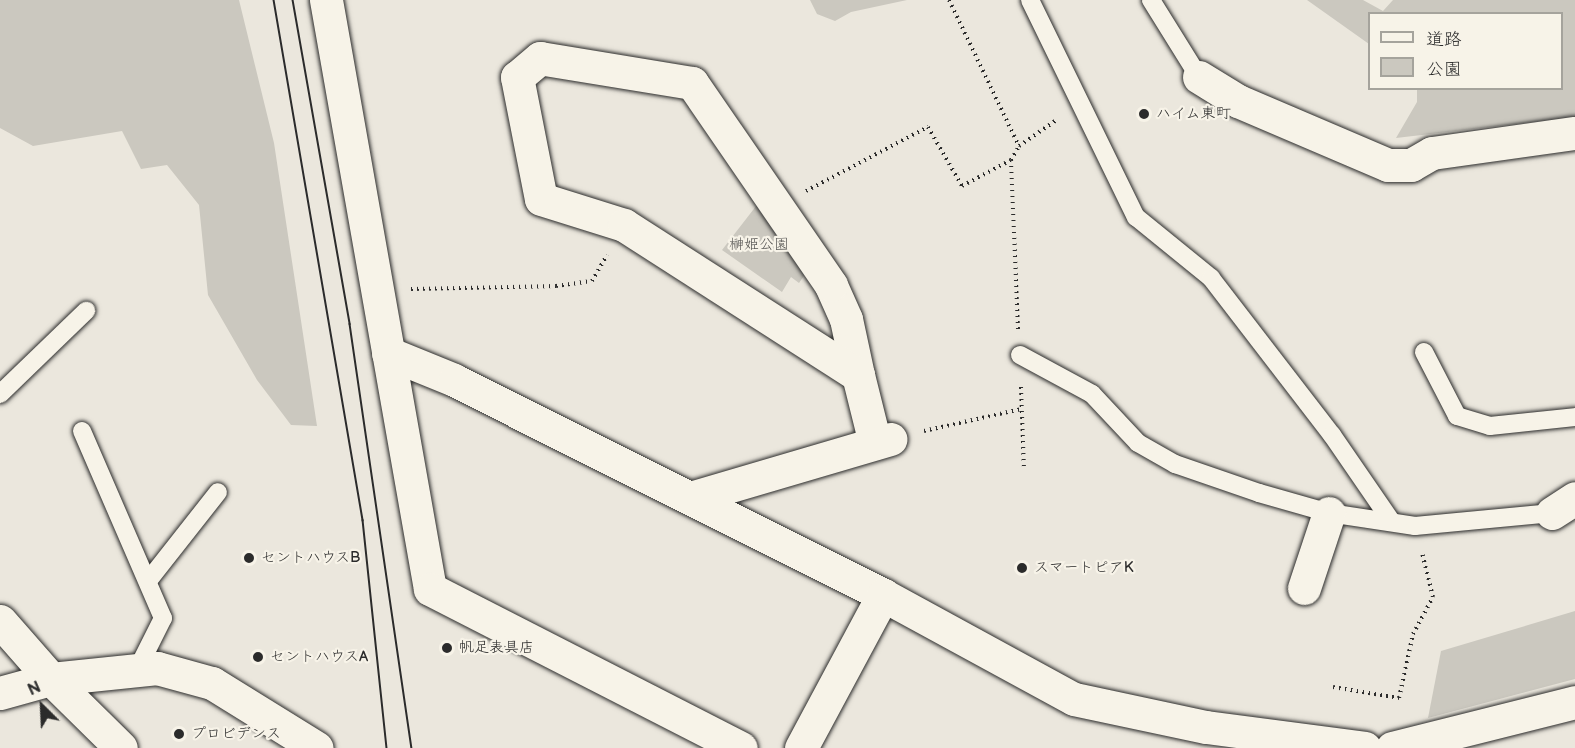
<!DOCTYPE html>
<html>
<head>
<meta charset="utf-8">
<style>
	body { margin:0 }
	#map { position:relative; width:1575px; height:748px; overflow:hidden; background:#ebe7dd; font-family:"Balsamiq Sans","Klee One",sans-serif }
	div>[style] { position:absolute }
	.green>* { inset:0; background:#cbc8bf }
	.path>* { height:4px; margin-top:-2px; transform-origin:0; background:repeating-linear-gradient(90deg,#2b2b2b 0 1.5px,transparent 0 6px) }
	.roads { filter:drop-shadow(0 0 2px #2b2b2b) drop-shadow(0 0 2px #2b2b2b) }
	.service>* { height:18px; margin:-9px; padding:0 9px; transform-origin:9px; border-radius:9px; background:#f7f3e8 }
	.minor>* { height:33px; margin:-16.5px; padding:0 16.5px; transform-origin:16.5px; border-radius:16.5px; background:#f7f3e8 }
	.tram>* { height:1.5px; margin:-0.75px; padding:0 0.75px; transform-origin:0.75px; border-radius:0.75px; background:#2b2b2b }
	.dots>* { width:16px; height:16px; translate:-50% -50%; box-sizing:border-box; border:3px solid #f7f3e8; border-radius:50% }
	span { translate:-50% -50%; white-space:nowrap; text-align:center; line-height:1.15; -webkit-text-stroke:4.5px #f7f3e8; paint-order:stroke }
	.poi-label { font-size:15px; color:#2b2b2b }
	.left { translate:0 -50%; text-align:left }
	.park-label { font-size:15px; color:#535250 }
	.legend { position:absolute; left:1368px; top:12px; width:195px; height:78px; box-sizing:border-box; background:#f7f3e8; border:2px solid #a5a39c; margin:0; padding:8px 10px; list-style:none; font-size:18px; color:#2b2b2b }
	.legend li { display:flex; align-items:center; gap:12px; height:30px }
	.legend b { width:30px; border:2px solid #a5a39c }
	.north { position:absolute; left:12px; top:676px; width:60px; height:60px; -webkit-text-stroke:4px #f7f3e8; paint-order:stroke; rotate:336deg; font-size:16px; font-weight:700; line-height:24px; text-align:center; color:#2b2b2b }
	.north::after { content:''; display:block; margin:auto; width:21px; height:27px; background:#2b2b2b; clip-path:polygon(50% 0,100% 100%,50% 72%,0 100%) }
</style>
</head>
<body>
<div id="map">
	<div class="green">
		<div style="clip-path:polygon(0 0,239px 0,274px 143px,317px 426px,291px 425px,257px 380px,208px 295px,199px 205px,167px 165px,141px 169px,122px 131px,33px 146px,0 128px)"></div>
		<div style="clip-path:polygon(810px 0,907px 0,851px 12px,835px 21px,817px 14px)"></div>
		<div style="clip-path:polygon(1307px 0,1363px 0,1383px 11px,1393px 0,1575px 0,1575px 117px,1396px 138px,1417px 102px,1417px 89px,1562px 88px,1562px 14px,1370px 14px,1369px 44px)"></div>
		<div style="clip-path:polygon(760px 201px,808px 270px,799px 283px,791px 277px,782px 292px,722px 250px)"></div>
		<div style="clip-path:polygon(1575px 611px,1575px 679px,1428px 718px,1441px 651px)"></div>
	</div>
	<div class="path">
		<div style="left:949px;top:0;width:162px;rotate:64.4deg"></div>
		<div style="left:806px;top:191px;width:138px;rotate:-27.7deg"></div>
		<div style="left:928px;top:127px;width:68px;rotate:60deg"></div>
		<div style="left:962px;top:186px;width:55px;rotate:-28deg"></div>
		<div style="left:411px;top:289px;width:145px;rotate:-1.2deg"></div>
		<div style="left:556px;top:286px;width:36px;rotate:-8deg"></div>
		<div style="left:592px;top:281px;width:30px;rotate:-60deg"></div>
		<div style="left:1018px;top:329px;width:169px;rotate:-92.4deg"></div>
		<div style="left:1011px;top:160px;width:16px;rotate:-60deg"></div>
		<div style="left:1019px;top:146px;width:47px;rotate:-34.7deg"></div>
		<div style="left:1021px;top:387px;width:80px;rotate:87.9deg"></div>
		<div style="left:924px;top:431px;width:100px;rotate:-12.7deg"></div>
		<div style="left:1333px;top:687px;width:67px;rotate:9.5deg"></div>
		<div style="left:1399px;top:698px;width:66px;rotate:-77.7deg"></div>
		<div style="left:1413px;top:634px;width:42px;rotate:-61.6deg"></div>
		<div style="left:1433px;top:597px;width:45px;rotate:-104deg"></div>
	</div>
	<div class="roads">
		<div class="service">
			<div style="left:1030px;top:0;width:242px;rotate:64deg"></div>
			<div style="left:1136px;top:217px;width:97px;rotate:39.1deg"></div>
			<div style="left:1211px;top:278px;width:198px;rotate:52.4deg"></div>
			<div style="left:1332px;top:435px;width:104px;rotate:55.5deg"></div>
			<div style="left:1151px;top:0;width:91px;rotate:58.1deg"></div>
			<div style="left:1424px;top:352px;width:72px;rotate:62.7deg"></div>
			<div style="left:1457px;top:416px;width:34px;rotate:17deg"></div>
			<div style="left:1490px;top:426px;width:85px;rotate:-6deg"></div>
			<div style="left:1020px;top:355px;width:82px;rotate:28.4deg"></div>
			<div style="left:1092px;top:394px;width:67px;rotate:46.8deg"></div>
			<div style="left:1138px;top:443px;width:43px;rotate:29.6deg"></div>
			<div style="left:1175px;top:464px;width:89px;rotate:19deg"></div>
			<div style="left:1259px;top:493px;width:73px;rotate:15.9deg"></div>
			<div style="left:1329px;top:513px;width:87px;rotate:8.6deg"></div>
			<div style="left:1415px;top:526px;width:138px;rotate:-5.4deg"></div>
			<div style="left:0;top:394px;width:120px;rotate:-44deg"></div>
			<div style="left:82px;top:431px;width:204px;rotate:66.6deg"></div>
			<div style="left:163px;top:618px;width:58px;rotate:116.6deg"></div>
			<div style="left:148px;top:581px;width:113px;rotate:-51.8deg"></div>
		</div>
		<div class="minor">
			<div style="left:326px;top:0;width:598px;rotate:79.99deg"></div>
			<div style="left:430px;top:589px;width:349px;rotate:27.1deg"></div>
			<div style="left:1199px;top:77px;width:46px;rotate:31.6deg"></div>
			<div style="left:1238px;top:101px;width:163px;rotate:23.1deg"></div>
			<div style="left:1388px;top:165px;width:23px"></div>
			<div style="left:1411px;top:165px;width:24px;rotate:-30deg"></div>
			<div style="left:1432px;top:153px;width:144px;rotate:-8deg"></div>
			<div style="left:388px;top:353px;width:71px;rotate:22.2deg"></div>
			<div style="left:454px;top:380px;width:480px;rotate:26.6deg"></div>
			<div style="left:883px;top:595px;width:217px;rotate:28.6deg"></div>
			<div style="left:1074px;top:699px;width:135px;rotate:12deg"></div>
			<div style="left:1206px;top:727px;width:160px;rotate:7.5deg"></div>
			<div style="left:858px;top:375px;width:57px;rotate:-102.1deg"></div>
			<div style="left:846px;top:319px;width:37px;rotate:-114deg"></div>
			<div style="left:831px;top:285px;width:245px;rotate:-124.5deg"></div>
			<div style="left:692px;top:83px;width:154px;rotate:-170.7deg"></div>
			<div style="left:540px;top:58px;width:30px;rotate:140deg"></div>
			<div style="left:517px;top:77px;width:124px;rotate:78.9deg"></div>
			<div style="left:541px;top:199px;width:87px;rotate:17.4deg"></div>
			<div style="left:624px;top:225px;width:278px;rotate:32.7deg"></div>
			<div style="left:858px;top:375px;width:70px;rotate:76deg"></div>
			<div style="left:690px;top:498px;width:209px;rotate:-16.4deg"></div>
			<div style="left:1552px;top:513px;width:27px;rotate:-33deg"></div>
			<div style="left:1304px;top:588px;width:79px;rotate:-71.6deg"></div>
			<div style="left:0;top:621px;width:77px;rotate:48.7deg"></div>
			<div style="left:51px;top:679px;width:98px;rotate:44.6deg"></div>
			<div style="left:0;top:693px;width:53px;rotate:-15.4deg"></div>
			<div style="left:51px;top:679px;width:107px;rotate:-5.9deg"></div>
			<div style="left:157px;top:668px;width:57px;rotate:15.3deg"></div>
			<div style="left:212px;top:683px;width:123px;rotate:31.8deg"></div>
			<div style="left:801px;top:748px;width:174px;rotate:-61.8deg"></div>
			<div style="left:1392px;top:748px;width:189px;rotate:-14.1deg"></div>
		</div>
	</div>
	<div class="tram">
		<div style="left:274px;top:0;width:528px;rotate:80.29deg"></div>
		<div style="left:363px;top:520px;width:229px;rotate:84deg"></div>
		<div style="left:293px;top:0;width:329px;rotate:80deg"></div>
		<div style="left:350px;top:324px;width:429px;rotate:81.7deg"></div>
	</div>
	<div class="dots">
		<div style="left:1144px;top:114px;background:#2b2b2b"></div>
		<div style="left:249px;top:558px;background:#2b2b2b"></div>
		<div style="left:1022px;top:568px;background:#2b2b2b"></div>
		<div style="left:447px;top:648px;background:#2b2b2b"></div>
		<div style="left:258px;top:657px;background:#2b2b2b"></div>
		<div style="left:179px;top:734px;background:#2b2b2b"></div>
	</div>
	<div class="poi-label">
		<span class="left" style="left:1156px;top:114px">ハイム東町</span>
		<span class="left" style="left:261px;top:558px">セントハウスB</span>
		<span class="left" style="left:1034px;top:568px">スマートピアK</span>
		<span class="left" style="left:459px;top:648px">帆足表具店</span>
		<span class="left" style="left:270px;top:657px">セントハウスA</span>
		<span class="left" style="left:191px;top:734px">プロビデンス</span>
	</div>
	<div class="park-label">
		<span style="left:759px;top:245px">榊姫公園</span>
	</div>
	<ul class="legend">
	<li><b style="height:8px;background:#f7f3e8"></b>道路</li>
	<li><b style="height:16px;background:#cbc8bf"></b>公園</li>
	</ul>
	<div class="north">N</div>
</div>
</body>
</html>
